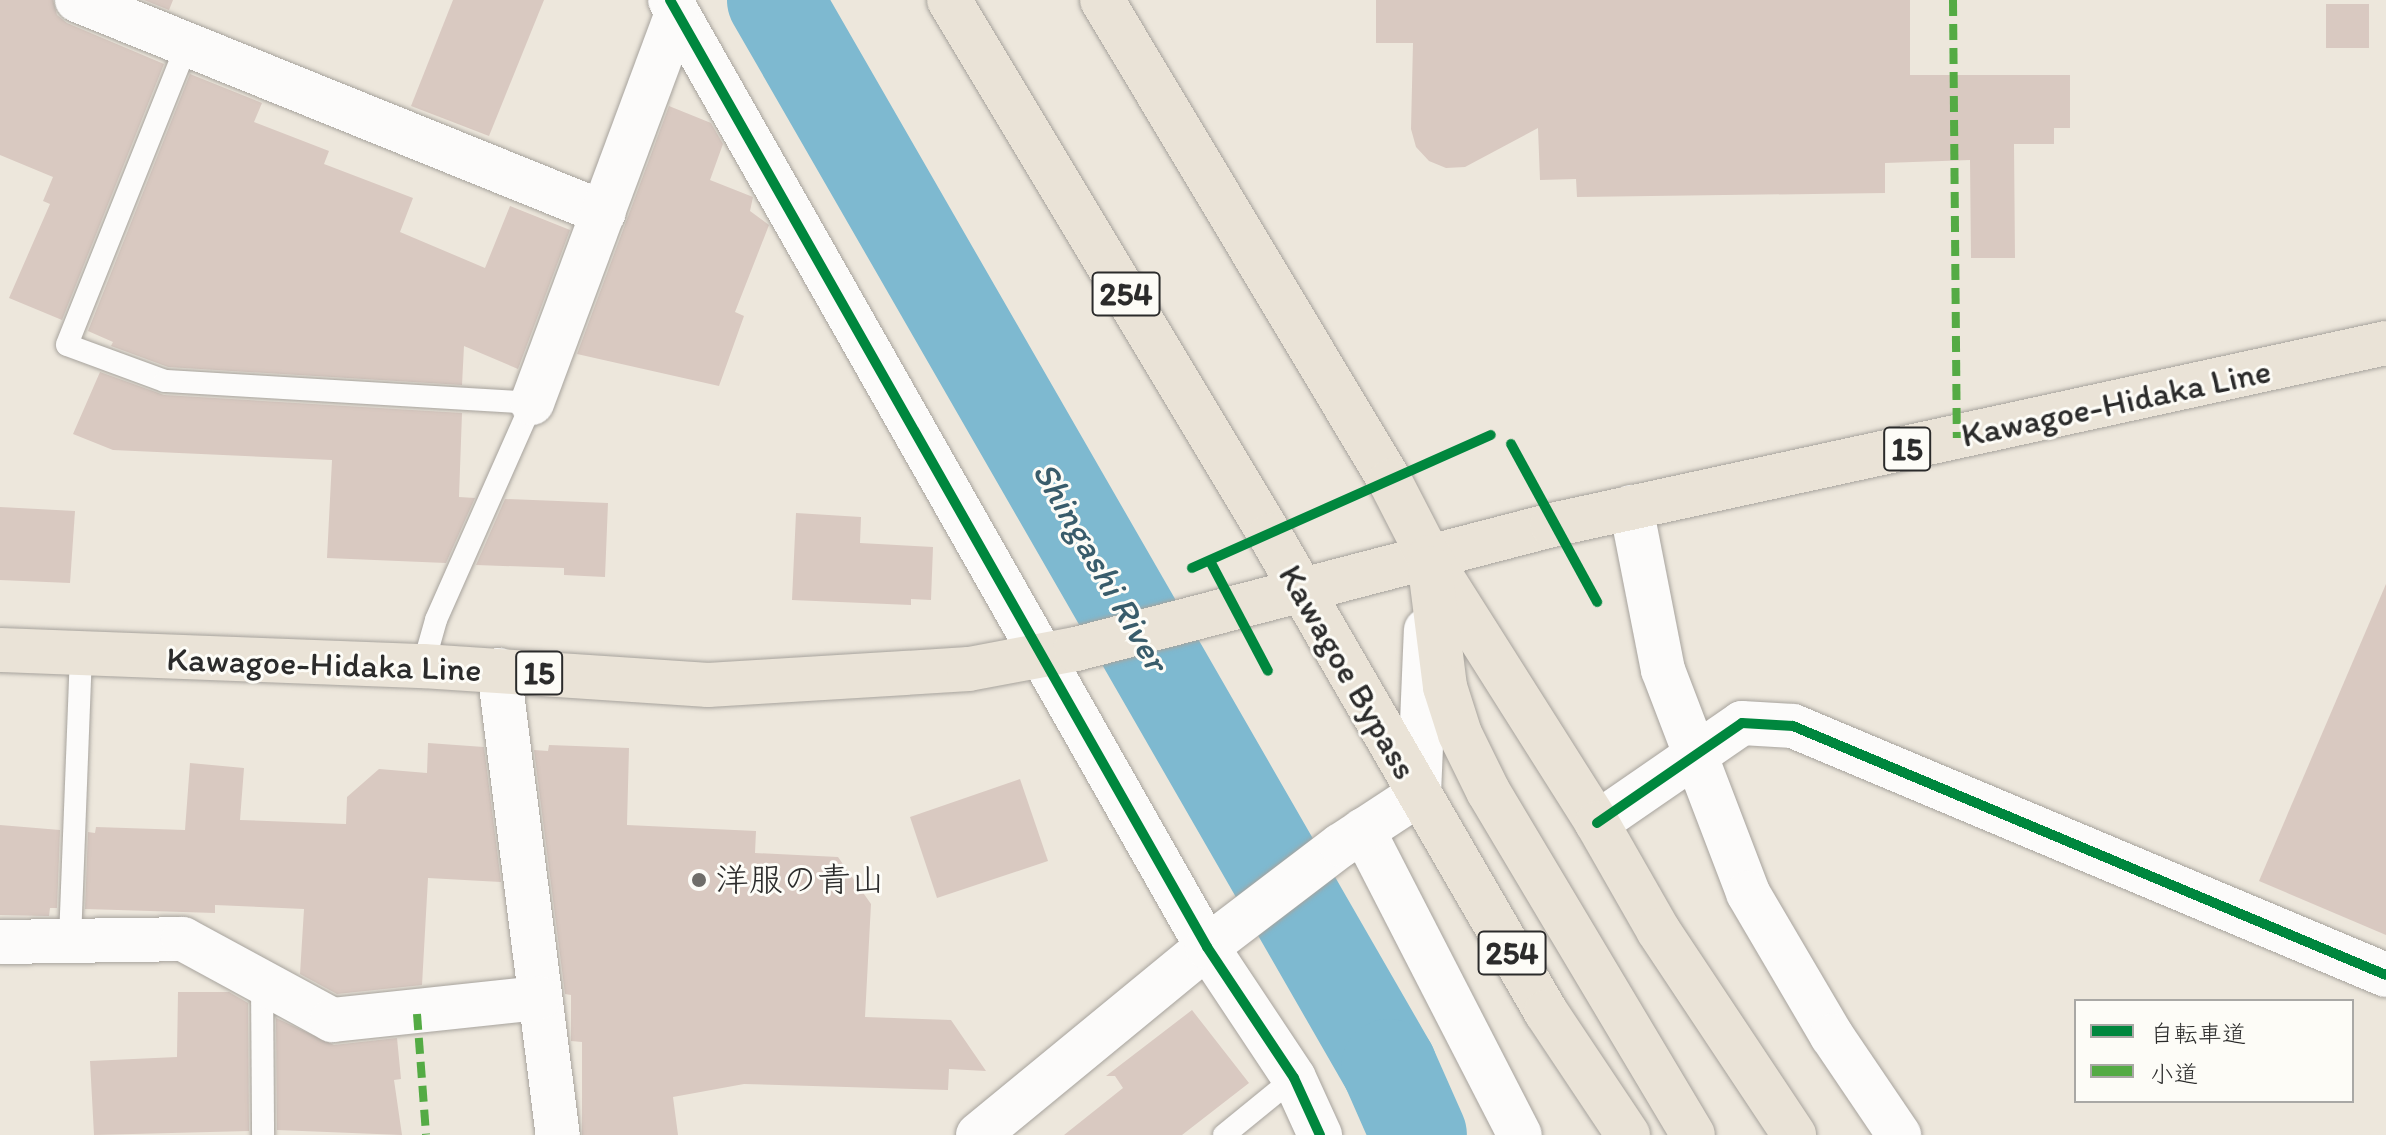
<!DOCTYPE html>
<html>
<head>
<meta charset="utf-8">
<style>
	body { margin:0 }
	#map { position:relative; width:2386px; height:1135px; overflow:hidden; background:#ede7dc; font-family:Itim,"Klee One",sans-serif }
	div>[style] { position:absolute }
	.river>* { height:96px; margin:-48px; padding:0 48px; transform-origin:48px; border-radius:48px; background:#7eb9d0 }
	.building>* { inset:0; background:#d9c9c1 }
	.roads { filter:drop-shadow(0 0 2px #a7a39d) drop-shadow(0 0 2px #a7a39d) }
	.service>* { height:22px; margin:-11px; padding:0 11px; transform-origin:11px; border-radius:11px; background:#fcfbfa }
	.minor>* { height:44px; margin:-22px; padding:0 22px; transform-origin:22px; border-radius:22px; background:#fcfbfa }
	.primary>* { height:44px; margin:-22px; padding:0 22px; transform-origin:22px; border-radius:22px; background:#eae3d7 }
	.trunk>* { height:44px; margin:-22px; padding:0 22px; transform-origin:22px; border-radius:22px; background:#eae3d7 }
	.quiet>* { height:8px; margin-top:-4px; transform-origin:0; background:repeating-linear-gradient(90deg,#54ab44 0 16px,transparent 0 24px) }
	.cycleway>* { height:10px; margin:-5px; padding:0 5px; transform-origin:5px; border-radius:5px; background:#00873e }
	.dots>* { width:22px; height:22px; translate:-50% -50%; box-sizing:border-box; border:4px solid #fdfcf7; border-radius:50% }
	span { translate:-50% -50%; white-space:nowrap; text-align:center; line-height:1.15; -webkit-text-stroke:6px #fdfcf7; paint-order:stroke }
	.shield-label span { padding:2px 6px; background:#fdfcf7; border:2px solid; border-radius:6px; -webkit-text-stroke-width:0 }
	.shield-label { font-size:32px; color:#2b2b2b; font-weight:700 }
	.street-label { font-size:34px; color:#2b2b2b }
	.poi-label { font-size:34px; color:#2b2b2b }
	.left { translate:0 -50%; text-align:left }
	.water-label { font-size:36px; color:#395c6b; font-style:italic }
	.legend { position:absolute; left:2074px; top:999px; width:280px; height:104px; box-sizing:border-box; background:#fdfcf7; border:2px solid #a9a8a5; margin:0; padding:10px 14px; list-style:none; font-size:24px; color:#2b2b2b }
	.legend li { display:flex; align-items:center; gap:16px; height:40px }
	.legend b { width:40px; border:2px solid #a9a8a5 }
</style>
</head>
<body>
<div id="map">
	<div class="river">
		<div style="left:775px;top:0;width:1231px;rotate:60.08deg"></div>
		<div style="left:1389px;top:1067px;width:74px;rotate:66.2deg"></div>
	</div>
	<div class="building">
		<div style="clip-path:polygon(0 0,53px 0,57px 15px,67px 23px,164px 64px,62px 320px,9px 298px,50px 204px,43px 201px,53px 177px,0 155px)"></div>
		<div style="clip-path:polygon(144px 0,173px 0,169px 10px)"></div>
		<div style="clip-path:polygon(453px 0,544px 0,489px 136px,411px 106px)"></div>
		<div style="clip-path:polygon(1376px 0,1910px 0,1910px 75px,2070px 75px,2070px 128px,2054px 128px,2054px 144px,2014px 144px,2015px 258px,1971px 258px,1970px 160px,1885px 163px,1885px 193px,1577px 197px,1576px 179px,1540px 180px,1538px 128px,1465px 167px,1446px 168px,1429px 161px,1416px 147px,1411px 129px,1413px 43px,1376px 43px)"></div>
		<div style="clip-path:polygon(2326px 4px,2369px 4px,2369px 48px,2326px 48px)"></div>
		<div style="clip-path:polygon(190px 74px,262px 103px,254px 122px,329px 151px,324px 164px,413px 198px,400px 232px,485px 268px,510px 206px,570px 230px,518px 369px,464px 346px,462px 385px,168px 367px,111px 346px,113px 342px,88px 331px)"></div>
		<div style="clip-path:polygon(669px 106px,711px 123px,723px 144px,710px 180px,753px 197px,750px 211px,769px 225px,735px 312px,744px 316px,719px 386px,577px 354px)"></div>
		<div style="clip-path:polygon(100px 372px,164px 395px,462px 413px,459px 497px,475px 498px,446px 563px,327px 558px,332px 460px,113px 450px,73px 434px)"></div>
		<div style="clip-path:polygon(505px 499px,608px 503px,605px 577px,564px 575px,564px 568px,476px 565px)"></div>
		<div style="clip-path:polygon(0 507px,75px 511px,70px 583px,0 580px)"></div>
		<div style="clip-path:polygon(796px 513px,861px 517px,860px 543px,933px 547px,931px 600px,911px 599px,911px 605px,792px 600px)"></div>
		<div style="clip-path:polygon(2386px 584px,2386px 935px,2259px 881px)"></div>
		<div style="clip-path:polygon(428px 743px,484px 747px,501px 882px,428px 878px,422px 985px,337px 994px,300px 974px,304px 909px,215px 905px,215px 913px,85px 909px,88px 832px,95px 833px,96px 827px,185px 830px,190px 763px,244px 768px,240px 820px,346px 824px,347px 797px,379px 769px,427px 773px)"></div>
		<div style="clip-path:polygon(549px 745px,629px 748px,627px 825px,756px 831px,755px 853px,838px 857px,871px 904px,865px 1017px,951px 1020px,986px 1071px,949px 1069px,948px 1090px,744px 1084px,673px 1097px,678px 1135px,582px 1135px,582px 1042px,571px 1041px,571px 995px,565px 994px,534px 750px,548px 751px)"></div>
		<div style="clip-path:polygon(1020px 779px,1048px 861px,937px 898px,910px 817px)"></div>
		<div style="clip-path:polygon(0 825px,60px 830px,57px 908px,50px 908px,49px 916px,0 915px)"></div>
		<div style="clip-path:polygon(178px 992px,229px 992px,248px 1003px,249px 1131px,94px 1135px,90px 1061px,177px 1057px)"></div>
		<div style="clip-path:polygon(1192px 1010px,1249px 1083px,1182px 1135px,1064px 1135px,1123px 1088px,1115px 1076px,1106px 1076px)"></div>
		<div style="clip-path:polygon(276px 1018px,334px 1045px,397px 1038px,401px 1079px,394px 1080px,402px 1135px,277px 1130px)"></div>
	</div>
	<div class="roads">
		<div class="service">
			<div style="left:188px;top:42px;width:326px;rotate:111.8deg"></div>
			<div style="left:67px;top:345px;width:104px;rotate:20.2deg"></div>
			<div style="left:165px;top:381px;width:368px;rotate:3.4deg"></div>
			<div style="left:532px;top:403px;width:237px;rotate:113.9deg"></div>
			<div style="left:436px;top:620px;width:48px;rotate:105.8deg"></div>
			<div style="left:70px;top:940px;width:285px;rotate:-87.8deg"></div>
			<div style="left:262px;top:982px;width:153px;rotate:89.6deg"></div>
			<div style="left:1224px;top:1135px;width:90px;rotate:-39.2deg"></div>
		</div>
		<div class="minor">
			<div style="left:77px;top:0;width:568px;rotate:22.01deg"></div>
			<div style="left:670px;top:0;width:1089px;rotate:60.44deg"></div>
			<div style="left:1207px;top:947px;width:157px;rotate:56.4deg"></div>
			<div style="left:1294px;top:1078px;width:63px;rotate:65.5deg"></div>
			<div style="left:532px;top:403px;width:416px;rotate:-69.6deg"></div>
			<div style="left:1631px;top:507px;width:166px;rotate:78.9deg"></div>
			<div style="left:1663px;top:670px;width:239px;rotate:69.1deg"></div>
			<div style="left:1748px;top:893px;width:166px;rotate:59.6deg"></div>
			<div style="left:1832px;top:1036px;width:120px;rotate:55.9deg"></div>
			<div style="left:499px;top:670px;width:469px;rotate:82.8deg"></div>
			<div style="left:1597px;top:823px;width:176px;rotate:-34.6deg"></div>
			<div style="left:1742px;top:723px;width:51px;rotate:3.4deg"></div>
			<div style="left:1793px;top:726px;width:643px;rotate:22.78deg"></div>
			<div style="left:1363px;top:830px;width:343px;rotate:62.8deg"></div>
			<div style="left:0;top:942px;width:183px;rotate:-0.9deg"></div>
			<div style="left:183px;top:939px;width:170px;rotate:28.5deg"></div>
			<div style="left:332px;top:1020px;width:208px;rotate:-6.1deg"></div>
			<div style="left:978px;top:1135px;width:296px;rotate:-39.4deg"></div>
			<div style="left:1207px;top:947px;width:168px;rotate:-37.3deg"></div>
			<div style="left:1341px;top:845px;width:93px;rotate:-33.2deg"></div>
			<div style="left:1419px;top:794px;width:164px;rotate:-87.6deg"></div>
		</div>
		<div class="primary">
			<div style="left:0;top:650px;width:423px;rotate:2.2deg"></div>
			<div style="left:423px;top:666px;width:286px;rotate:3.8deg"></div>
			<div style="left:708px;top:685px;width:261px;rotate:-3.5deg"></div>
			<div style="left:969px;top:669px;width:109px;rotate:-10.6deg"></div>
			<div style="left:1076px;top:649px;width:492px;rotate:-14.6deg"></div>
			<div style="left:1552px;top:525px;width:854px;rotate:-12.31deg"></div>
		</div>
		<div class="trunk">
			<div style="left:949px;top:0;width:624px;rotate:59.04deg"></div>
			<div style="left:1270px;top:535px;width:551px;rotate:59.95deg"></div>
			<div style="left:1546px;top:1012px;width:148px;rotate:56.3deg"></div>
			<div style="left:1102px;top:0;width:561px;rotate:59.09deg"></div>
			<div style="left:1390px;top:481px;width:85px;rotate:62.8deg"></div>
			<div style="left:1429px;top:557px;width:315px;rotate:57.7deg"></div>
			<div style="left:1597px;top:823px;width:123px;rotate:60.3deg"></div>
			<div style="left:1658px;top:930px;width:246px;rotate:56.4deg"></div>
			<div style="left:1430px;top:568px;width:120px;rotate:82.8deg"></div>
			<div style="left:1445px;top:687px;width:49px;rotate:72.3deg"></div>
			<div style="left:1460px;top:734px;width:64px;rotate:63.8deg"></div>
			<div style="left:1488px;top:791px;width:400px;rotate:59.2deg"></div>
		</div>
	</div>
	<div class="quiet">
		<div style="left:1953px;top:0;width:438px;rotate:89.5deg"></div>
		<div style="left:417px;top:1014px;width:121px;rotate:85.7deg"></div>
	</div>
	<div class="cycleway">
		<div style="left:670px;top:0;width:1089px;rotate:60.44deg"></div>
		<div style="left:1207px;top:947px;width:157px;rotate:56.4deg"></div>
		<div style="left:1294px;top:1078px;width:63px;rotate:65.5deg"></div>
		<div style="left:1511px;top:444px;width:180px;rotate:61.4deg"></div>
		<div style="left:1210px;top:561px;width:124px;rotate:62.2deg"></div>
		<div style="left:1192px;top:568px;width:327px;rotate:-24deg"></div>
		<div style="left:1597px;top:823px;width:176px;rotate:-34.6deg"></div>
		<div style="left:1742px;top:723px;width:51px;rotate:3.4deg"></div>
		<div style="left:1793px;top:726px;width:643px;rotate:22.78deg"></div>
	</div>
	<div class="dots">
		<div style="left:699px;top:880px;background:#6f6d69"></div>
	</div>
	<div class="shield-label">
		<span style="left:1126px;top:294px">254</span>
		<span style="left:1907px;top:449px">15</span>
		<span style="left:539px;top:673px">15</span>
		<span style="left:1512px;top:953px">254</span>
	</div>
	<div class="street-label">
		<span style="left:2116px;top:403px;rotate:-12deg">Kawagoe-Hidaka Line</span>
		<span style="left:324px;top:664px;rotate:2deg">Kawagoe-Hidaka Line</span>
		<span style="left:1348px;top:672px;rotate:60deg">Kawagoe Bypass</span>
	</div>
	<div class="poi-label">
		<span class="left" style="left:715px;top:880px">洋服の青山</span>
	</div>
	<div class="water-label">
		<span style="left:1101px;top:566px;rotate:60deg">Shingashi River</span>
	</div>
	<ul class="legend">
	<li><b style="height:10px;background:#00873e"></b>自転車道</li>
	<li><b style="height:10px;background:#54ab44"></b>小道</li>
	</ul>
</div>
</body>
</html>
